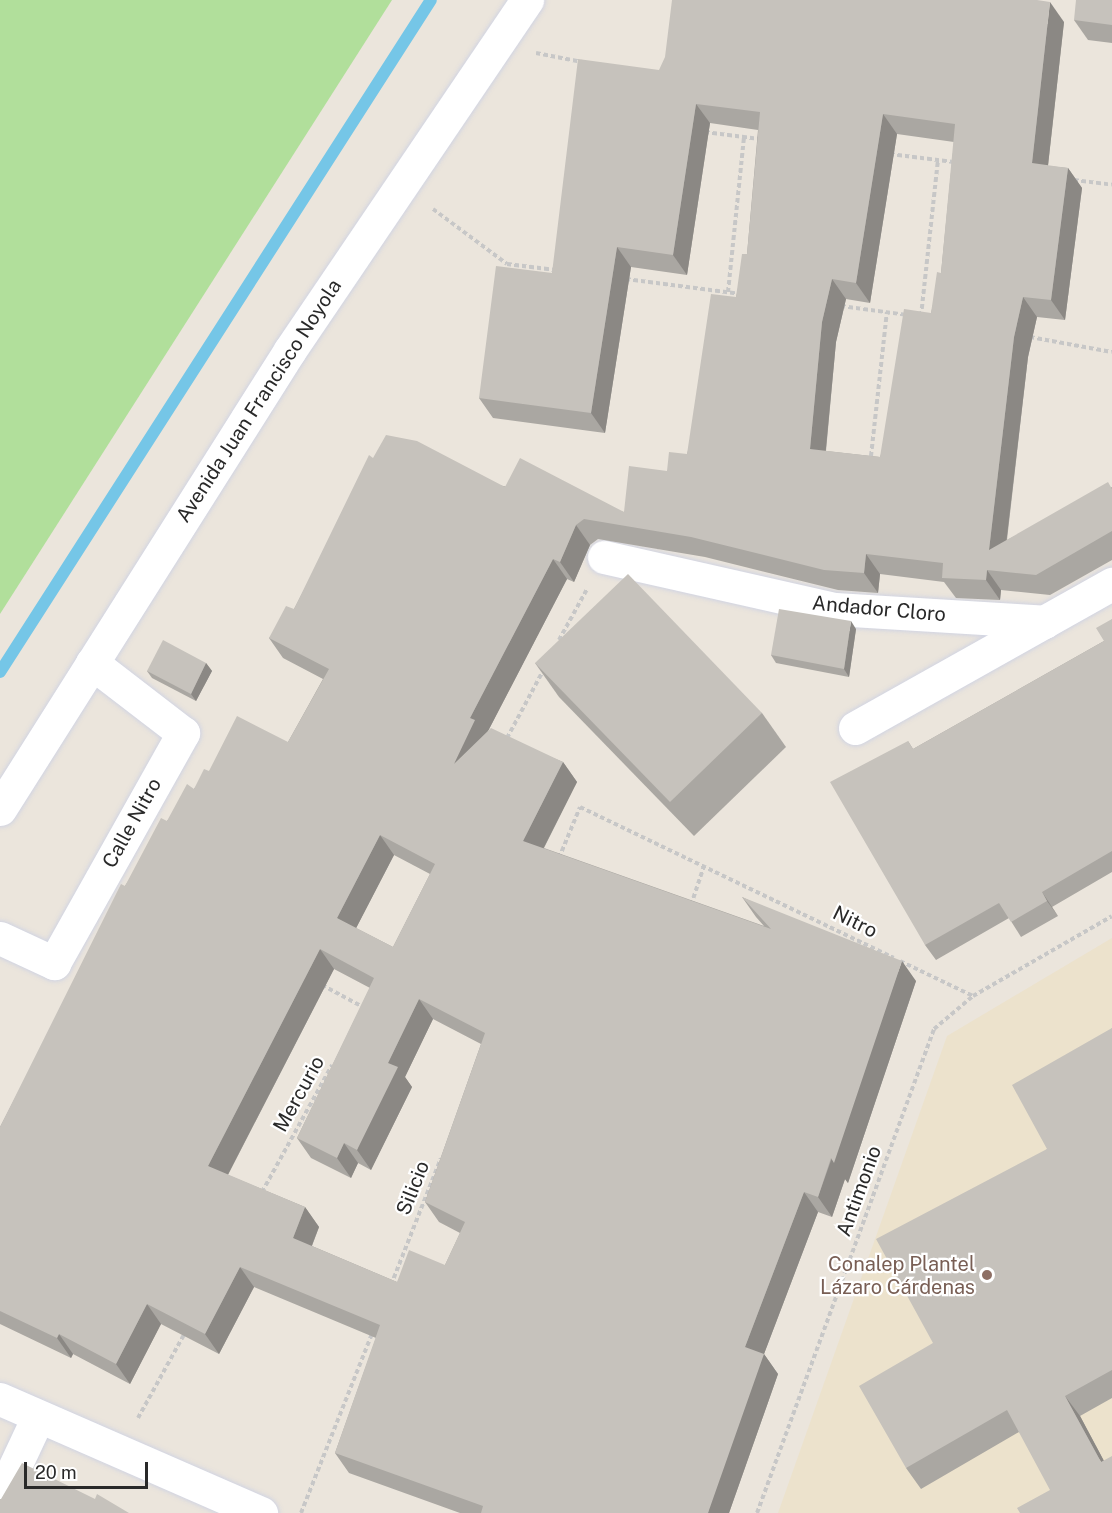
<!DOCTYPE html>
<html>
<head>
<meta charset="utf-8">
<style>
	body { margin:0 }
	#map { position:relative; width:1112px; height:1513px; overflow:hidden; background:#ebe5dc; font-family:"Public Sans",sans-serif }
	div>[style] { position:absolute }
	.education>* { inset:0; background:#ece2cc }
	.green>* { inset:0; background:#b1df9b }
	.stream>* { height:12px; margin:-6px; padding:0 6px; transform-origin:6px; border-radius:6px; background:#75c6e7 }
	.path>* { height:4px; margin-top:-2px; transform-origin:0; background:repeating-linear-gradient(90deg,#c7c7c7 0 4.5px,transparent 0 7.5px) }
	.roads { filter:drop-shadow(0 0 2px #d1d4e2) drop-shadow(0 0 2px #d1d4e2) }
	.street>* { height:33px; margin:-16.5px; padding:0 16.5px; transform-origin:16.5px; border-radius:16.5px; background:#fff }
	.secondary>* { height:33px; margin:-16.5px; padding:0 16.5px; transform-origin:16.5px; border-radius:16.5px; background:#fff }
	.wall>* { inset:0; background:#aaa7a2 }
	.shaded-wall>* { inset:0; background:#8b8884 }
	.building>* { inset:0; background:#c6c2bc }
	.dots>* { width:16px; height:16px; translate:-50% -50%; box-sizing:border-box; border:3px solid #fff; border-radius:50% }
	span { translate:-50% -50%; white-space:nowrap; text-align:center; line-height:1.15; -webkit-text-stroke:4.5px #fff; paint-order:stroke }
	.street-label { font-size:20px; color:#292929 }
	.education-label { font-size:20px; color:#785e54 }
	.right { translate:-100% -50%; text-align:right }
	.scale { position:absolute; left:24px; top:1462px; width:124px; height:27px; box-sizing:border-box; border:3px solid #292929; border-top:0; padding-left:8px; font-size:18px; line-height:21px; white-space:nowrap; color:#292929; -webkit-text-stroke:4px #fff; paint-order:stroke }
</style>
</head>
<body>
<div id="map">
	<div class="education">
		<div style="clip-path:polygon(1112px 938px,1112px 1513px,778px 1513px,947px 1036px)"></div>
	</div>
	<div class="green">
		<div style="clip-path:polygon(0 0,392px 0,0 614px)"></div>
	</div>
	<div class="stream">
		<div style="left:0;top:672px;width:798px;rotate:-57.33deg"></div>
	</div>
	<div class="path">
		<div style="left:536px;top:53px;width:47px;rotate:11.1deg"></div>
		<div style="left:705px;top:132px;width:55px;rotate:7.3deg"></div>
		<div style="left:890px;top:154px;width:64px;rotate:7.1deg"></div>
		<div style="left:1074px;top:180px;width:38px;rotate:7deg"></div>
		<div style="left:433px;top:209px;width:92px;rotate:36.6deg"></div>
		<div style="left:507px;top:264px;width:49px;rotate:7deg"></div>
		<div style="left:626px;top:279px;width:116px;rotate:7.4deg"></div>
		<div style="left:728px;top:292px;width:156px;rotate:-84.1deg"></div>
		<div style="left:841px;top:306px;width:68px;rotate:7.7deg"></div>
		<div style="left:921px;top:316px;width:157px;rotate:-83.8deg"></div>
		<div style="left:1030px;top:337px;width:83px;rotate:10.4deg"></div>
		<div style="left:871px;top:456px;width:145px;rotate:-83.7deg"></div>
		<div style="left:559px;top:640px;width:58px;rotate:-61.2deg"></div>
		<div style="left:507px;top:738px;width:76px;rotate:-61.8deg"></div>
		<div style="left:559px;top:858px;width:55px;rotate:-67.6deg"></div>
		<div style="left:580px;top:807px;width:348px;rotate:25.7deg"></div>
		<div style="left:691px;top:905px;width:41px;rotate:-71.6deg"></div>
		<div style="left:900px;top:961px;width:81px;rotate:25.6deg"></div>
		<div style="left:322px;top:985px;width:47px;rotate:28.2deg"></div>
		<div style="left:262px;top:1192px;width:145px;rotate:-61.1deg"></div>
		<div style="left:391px;top:1285px;width:136px;rotate:-68.5deg"></div>
		<div style="left:138px;top:1418px;width:97px;rotate:-61.1deg"></div>
		<div style="left:301px;top:1513px;width:196px;rotate:-68.4deg"></div>
		<div style="left:757px;top:1513px;width:515px;rotate:-69.91deg"></div>
		<div style="left:934px;top:1029px;width:51px;rotate:-40.2deg"></div>
		<div style="left:973px;top:996px;width:160px;rotate:-29.9deg"></div>
	</div>
	<div class="roads">
		<div class="street">
			<div style="left:604px;top:557px;width:237px;rotate:12.7deg"></div>
			<div style="left:835px;top:609px;width:210px;rotate:3.5deg"></div>
			<div style="left:855px;top:728px;width:295px;rotate:-29.3deg"></div>
			<div style="left:0;top:938px;width:60px;rotate:24.8deg"></div>
			<div style="left:54px;top:963px;width:264px;rotate:-60.7deg"></div>
			<div style="left:183px;top:733px;width:115px;rotate:-142.4deg"></div>
			<div style="left:0;top:1399px;width:285px;rotate:23.6deg"></div>
			<div style="left:0;top:1498px;width:89px;rotate:-64.9deg"></div>
		</div>
		<div class="secondary">
			<div style="left:0;top:809px;width:543px;rotate:-57.71deg"></div>
			<div style="left:290px;top:350px;width:423px;rotate:-55.9deg"></div>
		</div>
	</div>
	<div class="wall">
		<div style="clip-path:polygon(1112px 0,1112px 43px,1088px 40px,1074px 20px)"></div>
		<div style="clip-path:polygon(evenodd,1064px 22px,1048px 166px,1068px 168px,1082px 188px,1065px 320px,1037px 317px,1028px 357px,1007px 540px,1112px 487px,1112px 560px,1050px 595px,1001px 590px,1000px 600px,956px 598px,944px 582px,880px 574px,878px 593px,838px 590px,705px 557px,598px 539px,590px 545px,574px 582px,567px 579px,488px 731px,563px 762px,577px 782px,544px 848px,764px 926px,756px 917px,742px 897px,916px 981px,848px 1183px,845px 1179px,832px 1217px,818px 1212px,764px 1354px,778px 1374px,729px 1513px,460px 1513px,349px 1473px,335px 1453px,376px 1338px,254px 1287px,219px 1354px,161px 1324px,130px 1384px,73px 1354px,71px 1358px,0 1324px,0 1127px,125px 886px,167px 821px,209px 771px,288px 742px,323px 679px,283px 658px,269px 638px,294px 609px,373px 458px,624px 512px,667px 471px,687px 454px,736px 297px,747px 254px,758px 130px,710px 123px,687px 275px,631px 267px,605px 433px,493px 418px,479px 398px,552px 273px,659px 70px,1064px 22px,897px 134px,954px 142px,941px 273px,931px 313px,880px 457px,826px 451px,836px 342px,846px 299px,870px 303px,897px 134px,1064px 22px,394px 855px,430px 874px,393px 947px,356px 928px,394px 855px,1064px 22px,334px 969px,370px 988px,297px 1138px,311px 1158px,351px 1178px,358px 1163px,371px 1170px,412px 1087px,405px 1077px,433px 1019px,481px 1044px,425px 1202px,439px 1222px,460px 1233px,445px 1265px,397px 1282px,312px 1246px,319px 1227px,305px 1207px,228px 1175px,334px 969px)"></div>
		<div style="clip-path:polygon(1112px 619px,1112px 872px,1052px 907px,1058px 916px,1021px 937px,1009px 918px,936px 960px,925px 945px,908px 741px,913px 749px,1104px 641px)"></div>
		<div style="clip-path:polygon(856px 629px,849px 677px,776px 663px,771px 655px)"></div>
		<div style="clip-path:polygon(206px 663px,212px 671px,196px 701px,152px 678px,147px 671px)"></div>
		<div style="clip-path:polygon(535px 663px,762px 713px,786px 747px,694px 836px,559px 697px)"></div>
		<div style="clip-path:polygon(1112px 1028px,1112px 1398px,1080px 1416px,1104px 1461px,1019px 1432px,921px 1489px,906px 1468px,933px 1343px,1047px 1149px)"></div>
	</div>
	<div class="shaded-wall">
		<div style="clip-path:polygon(1050px 2px,1064px 22px,1046px 183px,1032px 163px)"></div>
		<div style="clip-path:polygon(696px 104px,710px 123px,687px 275px,673px 255px)"></div>
		<div style="clip-path:polygon(883px 114px,897px 134px,870px 303px,856px 283px)"></div>
		<div style="clip-path:polygon(1068px 168px,1082px 188px,1065px 320px,1051px 300px)"></div>
		<div style="clip-path:polygon(617px 247px,631px 267px,605px 433px,591px 413px)"></div>
		<div style="clip-path:polygon(832px 279px,846px 299px,836px 342px,824px 469px,810px 449px,822px 322px)"></div>
		<div style="clip-path:polygon(1023px 297px,1037px 317px,1028px 357px,1003px 570px,989px 550px,1014px 337px)"></div>
		<div style="clip-path:polygon(576px 525px,590px 545px,574px 582px,560px 562px)"></div>
		<div style="clip-path:polygon(866px 554px,880px 574px,878px 593px,864px 573px)"></div>
		<div style="clip-path:polygon(553px 559px,567px 579px,486px 735px,454px 764px,470px 718px)"></div>
		<div style="clip-path:polygon(987px 570px,1001px 590px,1000px 600px,986px 580px)"></div>
		<div style="clip-path:polygon(851px 621px,856px 629px,849px 677px,844px 669px)"></div>
		<div style="clip-path:polygon(206px 663px,212px 671px,196px 701px,191px 694px)"></div>
		<div style="clip-path:polygon(563px 762px,577px 782px,537px 861px,523px 841px)"></div>
		<div style="clip-path:polygon(380px 835px,394px 855px,351px 938px,337px 918px)"></div>
		<div style="clip-path:polygon(1042px 892px,1058px 916px,1047px 901px)"></div>
		<div style="clip-path:polygon(320px 949px,334px 969px,222px 1186px,208px 1166px)"></div>
		<div style="clip-path:polygon(902px 961px,916px 981px,848px 1183px,845px 1179px,832px 1217px,818px 1197px)"></div>
		<div style="clip-path:polygon(419px 999px,433px 1019px,405px 1077px,412px 1087px,371px 1170px,357px 1150px,388px 1063px)"></div>
		<div style="clip-path:polygon(344px 1143px,358px 1163px,351px 1178px,337px 1158px)"></div>
		<div style="clip-path:polygon(804px 1192px,818px 1212px,764px 1354px,778px 1374px,729px 1513px,708px 1513px,745px 1347px)"></div>
		<div style="clip-path:polygon(305px 1207px,319px 1227px,307px 1258px,293px 1238px)"></div>
		<div style="clip-path:polygon(240px 1267px,254px 1287px,219px 1354px,205px 1334px)"></div>
		<div style="clip-path:polygon(147px 1304px,161px 1324px,130px 1384px,116px 1364px)"></div>
		<div style="clip-path:polygon(59px 1334px,73px 1354px,71px 1358px,57px 1338px)"></div>
		<div style="clip-path:polygon(1065px 1396px,1080px 1416px,1112px 1476px,1101px 1462px)"></div>
	</div>
	<div class="building">
		<div style="clip-path:polygon(evenodd,672px 0,1037px 0,1050px 2px,1032px 163px,1068px 168px,1051px 300px,1023px 297px,1014px 337px,989px 550px,1108px 482px,1112px 489px,1112px 531px,1036px 575px,987px 570px,986px 580px,942px 578px,943px 563px,866px 554px,864px 573px,824px 570px,691px 537px,584px 519px,576px 525px,560px 562px,553px 559px,470px 718px,475px 720px,454px 764px,491px 728px,563px 762px,523px 841px,771px 929px,742px 897px,902px 961px,834px 1163px,831px 1158px,818px 1197px,804px 1192px,745px 1347px,764px 1354px,708px 1513px,481px 1513px,483px 1506px,335px 1453px,380px 1325px,240px 1267px,205px 1334px,147px 1304px,116px 1364px,59px 1334px,57px 1338px,0 1311px,0 1127px,121px 884px,125px 886px,161px 818px,167px 821px,187px 784px,194px 789px,204px 769px,209px 771px,237px 716px,288px 742px,329px 669px,269px 638px,286px 606px,294px 609px,369px 455px,373px 458px,386px 435px,417px 441px,505px 487px,520px 458px,624px 512px,629px 466px,667px 471px,669px 452px,687px 454px,711px 294px,736px 297px,742px 254px,747px 254px,760px 112px,696px 104px,673px 255px,617px 247px,591px 413px,479px 398px,496px 266px,552px 273px,578px 59px,659px 70px,665px 57px,672px 0,883px 114px,955px 124px,941px 273px,937px 272px,931px 313px,904px 309px,880px 457px,810px 449px,822px 322px,832px 279px,856px 283px,883px 114px,672px 0,380px 835px,435px 864px,393px 947px,337px 918px,380px 835px,672px 0,320px 949px,374px 978px,297px 1138px,337px 1158px,344px 1143px,357px 1150px,398px 1067px,388px 1063px,419px 999px,485px 1033px,425px 1202px,465px 1222px,445px 1265px,409px 1250px,397px 1282px,293px 1238px,305px 1207px,208px 1166px,320px 949px)"></div>
		<div style="clip-path:polygon(1076px 0,1112px 0,1112px 25px,1074px 20px)"></div>
		<div style="clip-path:polygon(628px 574px,762px 713px,670px 802px,535px 663px)"></div>
		<div style="clip-path:polygon(779px 609px,851px 621px,844px 669px,771px 655px)"></div>
		<div style="clip-path:polygon(1112px 619px,1112px 851px,1042px 892px,1047px 901px,1011px 922px,999px 903px,925px 945px,830px 782px,908px 741px,913px 749px,1104px 641px,1096px 628px)"></div>
		<div style="clip-path:polygon(163px 640px,206px 663px,191px 694px,147px 671px)"></div>
		<div style="clip-path:polygon(1112px 1028px,1112px 1370px,1065px 1396px,1101px 1462px,1112px 1456px,1112px 1513px,1020px 1513px,1017px 1508px,1050px 1490px,1007px 1410px,906px 1468px,859px 1386px,933px 1343px,876px 1239px,1047px 1149px,1012px 1085px)"></div>
		<div style="clip-path:polygon(22px 1463px,95px 1499px,97px 1494px,129px 1513px,0 1513px,0 1499px,1px 1499px)"></div>
	</div>
	<div class="dots">
		<div style="left:987px;top:1275px;background:#8d6e63"></div>
	</div>
	<div class="street-label">
		<span style="left:259px;top:401px;rotate:-57deg">Avenida Juan Francisco Noyola</span>
		<span style="left:879px;top:609px;rotate:5deg">Andador Cloro</span>
		<span style="left:132px;top:823px;rotate:-61deg">Calle Nitro</span>
		<span style="left:855px;top:922px;rotate:26deg">Nitro</span>
		<span style="left:299px;top:1094px;rotate:-61deg">Mercurio</span>
		<span style="left:413px;top:1188px;rotate:-68deg">Silicio</span>
		<span style="left:859px;top:1191px;rotate:-70deg">Antimonio</span>
	</div>
	<div class="education-label">
		<span class="right" style="left:975px;top:1276px">Conalep Plantel<br>Lázaro Cárdenas</span>
	</div>
	<div class="scale">20 m</div>
</div>
</body>
</html>
